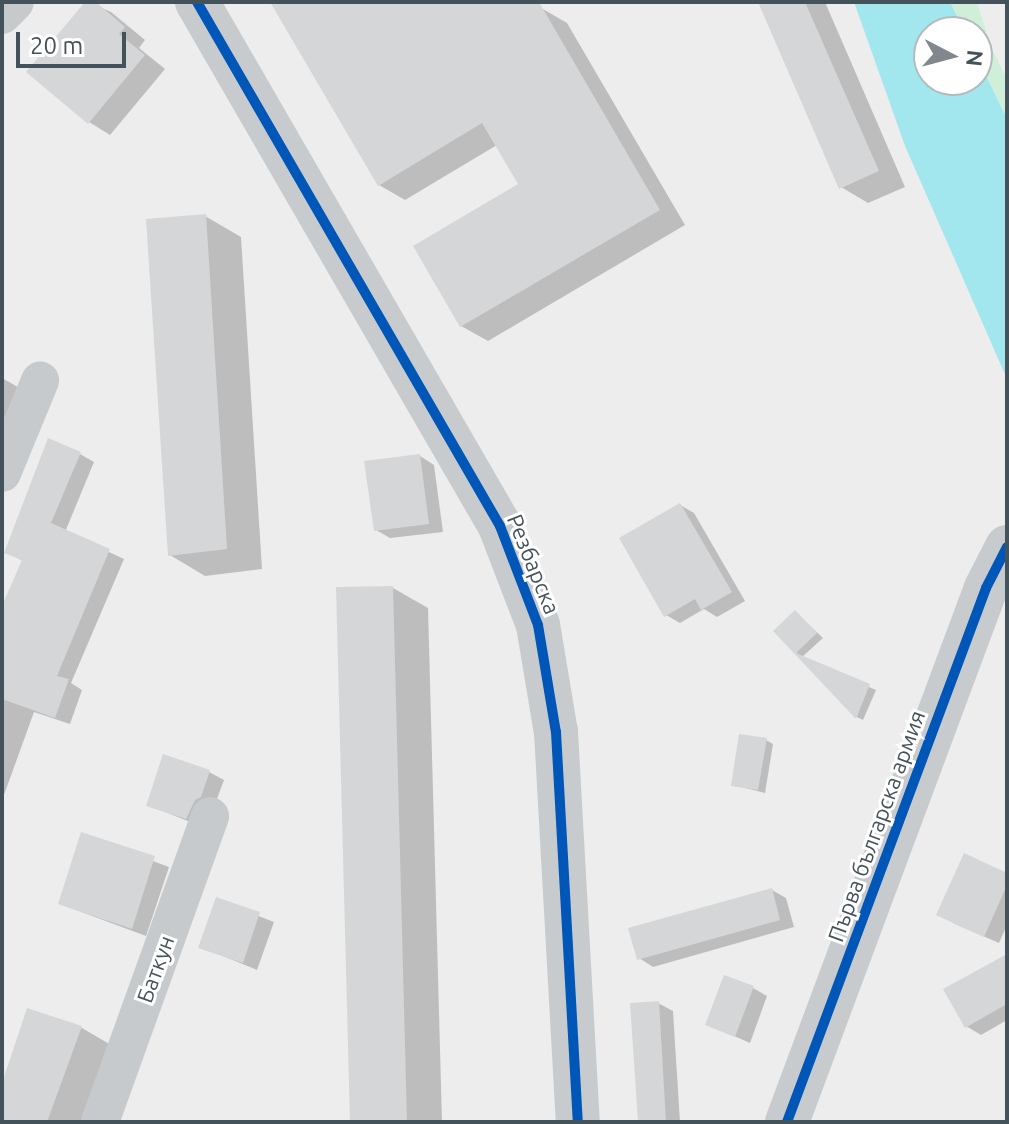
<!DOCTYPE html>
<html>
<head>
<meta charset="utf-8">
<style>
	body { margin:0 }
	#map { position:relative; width:1009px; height:1124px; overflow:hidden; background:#eeeded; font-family:Ubuntu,sans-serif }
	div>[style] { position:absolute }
	.green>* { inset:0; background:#d0efd8 }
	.water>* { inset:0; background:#a3e7ee }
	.shadow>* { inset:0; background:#0003 }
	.building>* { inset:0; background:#d5d6d7 }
	.street>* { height:38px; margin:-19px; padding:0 19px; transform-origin:19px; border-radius:19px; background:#c7cacd }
	.secondary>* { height:44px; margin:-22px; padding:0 22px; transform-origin:22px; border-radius:22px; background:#c8cbce }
	.cycleway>* { height:10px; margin:-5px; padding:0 5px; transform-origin:5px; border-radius:5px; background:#0057b8 }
	span { translate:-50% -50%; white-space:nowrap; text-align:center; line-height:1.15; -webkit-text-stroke:6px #fff; paint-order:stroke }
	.street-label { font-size:22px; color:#44525a }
	.frame { position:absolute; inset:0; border:4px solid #44525a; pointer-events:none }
	.north { position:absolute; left:913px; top:16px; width:80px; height:80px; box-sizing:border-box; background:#fff; border:2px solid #b4babd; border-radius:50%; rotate:96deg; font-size:22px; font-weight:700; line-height:32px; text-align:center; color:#44525a }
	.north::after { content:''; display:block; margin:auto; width:28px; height:36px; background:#80888d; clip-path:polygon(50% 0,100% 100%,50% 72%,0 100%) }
	.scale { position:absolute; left:16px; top:32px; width:110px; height:36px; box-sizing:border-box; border:4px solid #44525a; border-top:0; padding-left:10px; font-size:24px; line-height:28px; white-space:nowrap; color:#44525a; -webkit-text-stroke:6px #fff; paint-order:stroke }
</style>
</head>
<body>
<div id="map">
	<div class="green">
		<div style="clip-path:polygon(950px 2px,977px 2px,992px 49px,1007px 79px,1007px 119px,977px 57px,977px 32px,965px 32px)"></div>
	</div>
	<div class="water">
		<div style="clip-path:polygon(854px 2px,950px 2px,965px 32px,929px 32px,929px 80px,977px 80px,977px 57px,1007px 119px,1007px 379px,905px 146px)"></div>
	</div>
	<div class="shadow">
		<div style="clip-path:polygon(88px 2px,111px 12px,145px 40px,139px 48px,165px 69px,110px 135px,89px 122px)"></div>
		<div style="clip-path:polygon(272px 2px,527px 2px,541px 8px,567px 23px,685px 225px,488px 341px,461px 326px,521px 185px,497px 145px,405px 200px,379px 185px)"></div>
		<div style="clip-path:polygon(761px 2px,825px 2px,905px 187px,868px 203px,841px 187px)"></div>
		<div style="clip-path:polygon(205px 216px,241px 237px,262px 569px,205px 576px,170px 555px)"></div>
		<div style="clip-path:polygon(2px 378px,23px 390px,2px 440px)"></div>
		<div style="clip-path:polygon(80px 454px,94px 462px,65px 532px,124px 559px,71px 683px,82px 690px,70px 724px,34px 712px,4px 795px,2px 616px,23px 561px,6px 552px)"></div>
		<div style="clip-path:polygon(420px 456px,434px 465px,443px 532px,390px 538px,376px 530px)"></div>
		<div style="clip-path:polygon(680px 505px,694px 513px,745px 601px,717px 617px,704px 609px,680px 623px,666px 615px)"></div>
		<div style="clip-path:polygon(393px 588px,428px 608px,442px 1122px,352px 1122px)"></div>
		<div style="clip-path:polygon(795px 612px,823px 638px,801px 658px,876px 690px,863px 720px,857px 717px,776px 631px)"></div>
		<div style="clip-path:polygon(766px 740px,773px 744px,765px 793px,733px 785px)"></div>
		<div style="clip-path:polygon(209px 772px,224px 780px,215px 804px,200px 826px,148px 805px)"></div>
		<div style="clip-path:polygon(83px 835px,169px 867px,146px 936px,60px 904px)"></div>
		<div style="clip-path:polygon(1007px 875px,1007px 925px,999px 943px,953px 923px)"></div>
		<div style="clip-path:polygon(772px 890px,786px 898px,794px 927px,653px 967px,639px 958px)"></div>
		<div style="clip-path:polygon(217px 900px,274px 922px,257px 970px,201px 947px)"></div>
		<div style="clip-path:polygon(1007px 964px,1007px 1020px,981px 1035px,966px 1026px)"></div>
		<div style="clip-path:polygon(753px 988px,767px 996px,750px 1043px,707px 1024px)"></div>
		<div style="clip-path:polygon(658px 1003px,673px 1011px,680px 1122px,640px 1122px)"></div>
		<div style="clip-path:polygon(28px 1010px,82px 1028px,111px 1045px,82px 1122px,2px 1122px,2px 1089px)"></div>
		<div style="clip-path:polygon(176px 1120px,203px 1122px,175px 1122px)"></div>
	</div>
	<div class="building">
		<div style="clip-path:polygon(85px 2px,96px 2px,125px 27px,119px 34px,145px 55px,88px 124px,26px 72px)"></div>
		<div style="clip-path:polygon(270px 2px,539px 2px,660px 210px,460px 327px,413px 246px,518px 184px,482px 123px,378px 186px)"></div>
		<div style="clip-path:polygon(758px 2px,805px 2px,879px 171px,839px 189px)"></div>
		<div style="clip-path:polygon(206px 214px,227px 549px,168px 556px,146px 219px)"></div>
		<div style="clip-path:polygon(48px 438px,81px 452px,51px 523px,110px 549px,57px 676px,69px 679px,55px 718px,2px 699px,2px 606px,22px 560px,4px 553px)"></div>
		<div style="clip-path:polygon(420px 454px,429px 524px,374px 531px,364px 461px)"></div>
		<div style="clip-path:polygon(680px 503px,732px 592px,701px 610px,695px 599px,664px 617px,619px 538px)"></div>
		<div style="clip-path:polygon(393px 586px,407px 1122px,350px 1122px,336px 587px)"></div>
		<div style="clip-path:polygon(795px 610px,817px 633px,796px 653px,870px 684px,856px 719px,773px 631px)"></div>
		<div style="clip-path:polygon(739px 734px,767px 738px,758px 790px,731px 786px)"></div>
		<div style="clip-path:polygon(163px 754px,210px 770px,201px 797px,195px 800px,186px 819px,146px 806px)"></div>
		<div style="clip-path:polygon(81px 832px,155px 856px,132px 929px,58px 904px)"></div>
		<div style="clip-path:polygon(964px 853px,1007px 873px,1007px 885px,984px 937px,936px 915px)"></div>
		<div style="clip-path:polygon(772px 888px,780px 920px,637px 960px,628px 928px)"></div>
		<div style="clip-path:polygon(216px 897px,260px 912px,243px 963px,198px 948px)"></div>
		<div style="clip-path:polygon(1007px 954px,1007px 1004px,965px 1028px,943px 989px)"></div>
		<div style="clip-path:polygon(724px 975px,754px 986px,735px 1037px,705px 1025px)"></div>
		<div style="clip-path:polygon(659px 1001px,666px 1122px,638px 1122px,630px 1003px)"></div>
		<div style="clip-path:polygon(27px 1008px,82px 1026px,47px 1122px,2px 1122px,2px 1083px)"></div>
	</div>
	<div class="street">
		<div style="left:2px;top:15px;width:18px;rotate:-45deg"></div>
		<div style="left:2px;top:473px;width:100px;rotate:-67.6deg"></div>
		<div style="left:100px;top:1122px;width:325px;rotate:-70.2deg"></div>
	</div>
	<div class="secondary">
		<div style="left:197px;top:2px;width:605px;rotate:59.96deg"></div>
		<div style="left:500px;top:526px;width:106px;rotate:69deg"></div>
		<div style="left:538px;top:625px;width:109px;rotate:80.5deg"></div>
		<div style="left:556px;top:732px;width:391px;rotate:86.8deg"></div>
		<div style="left:787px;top:1122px;width:570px;rotate:-69.56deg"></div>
		<div style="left:986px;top:588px;width:46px;rotate:-62.9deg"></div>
	</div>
	<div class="cycleway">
		<div style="left:197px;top:2px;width:605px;rotate:59.96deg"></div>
		<div style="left:500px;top:526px;width:106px;rotate:69deg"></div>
		<div style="left:538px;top:625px;width:109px;rotate:80.5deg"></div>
		<div style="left:556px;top:732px;width:391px;rotate:86.8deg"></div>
		<div style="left:787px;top:1122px;width:570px;rotate:-69.56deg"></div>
		<div style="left:986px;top:588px;width:46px;rotate:-62.9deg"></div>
	</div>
	<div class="street-label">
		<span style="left:534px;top:564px;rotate:68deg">Резбарска</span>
		<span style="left:876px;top:826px;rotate:-70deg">Първа българска армия</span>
		<span style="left:155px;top:969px;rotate:-70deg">Баткун</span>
	</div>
	<div class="frame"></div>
	<div class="north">N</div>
	<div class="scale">20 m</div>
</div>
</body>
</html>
